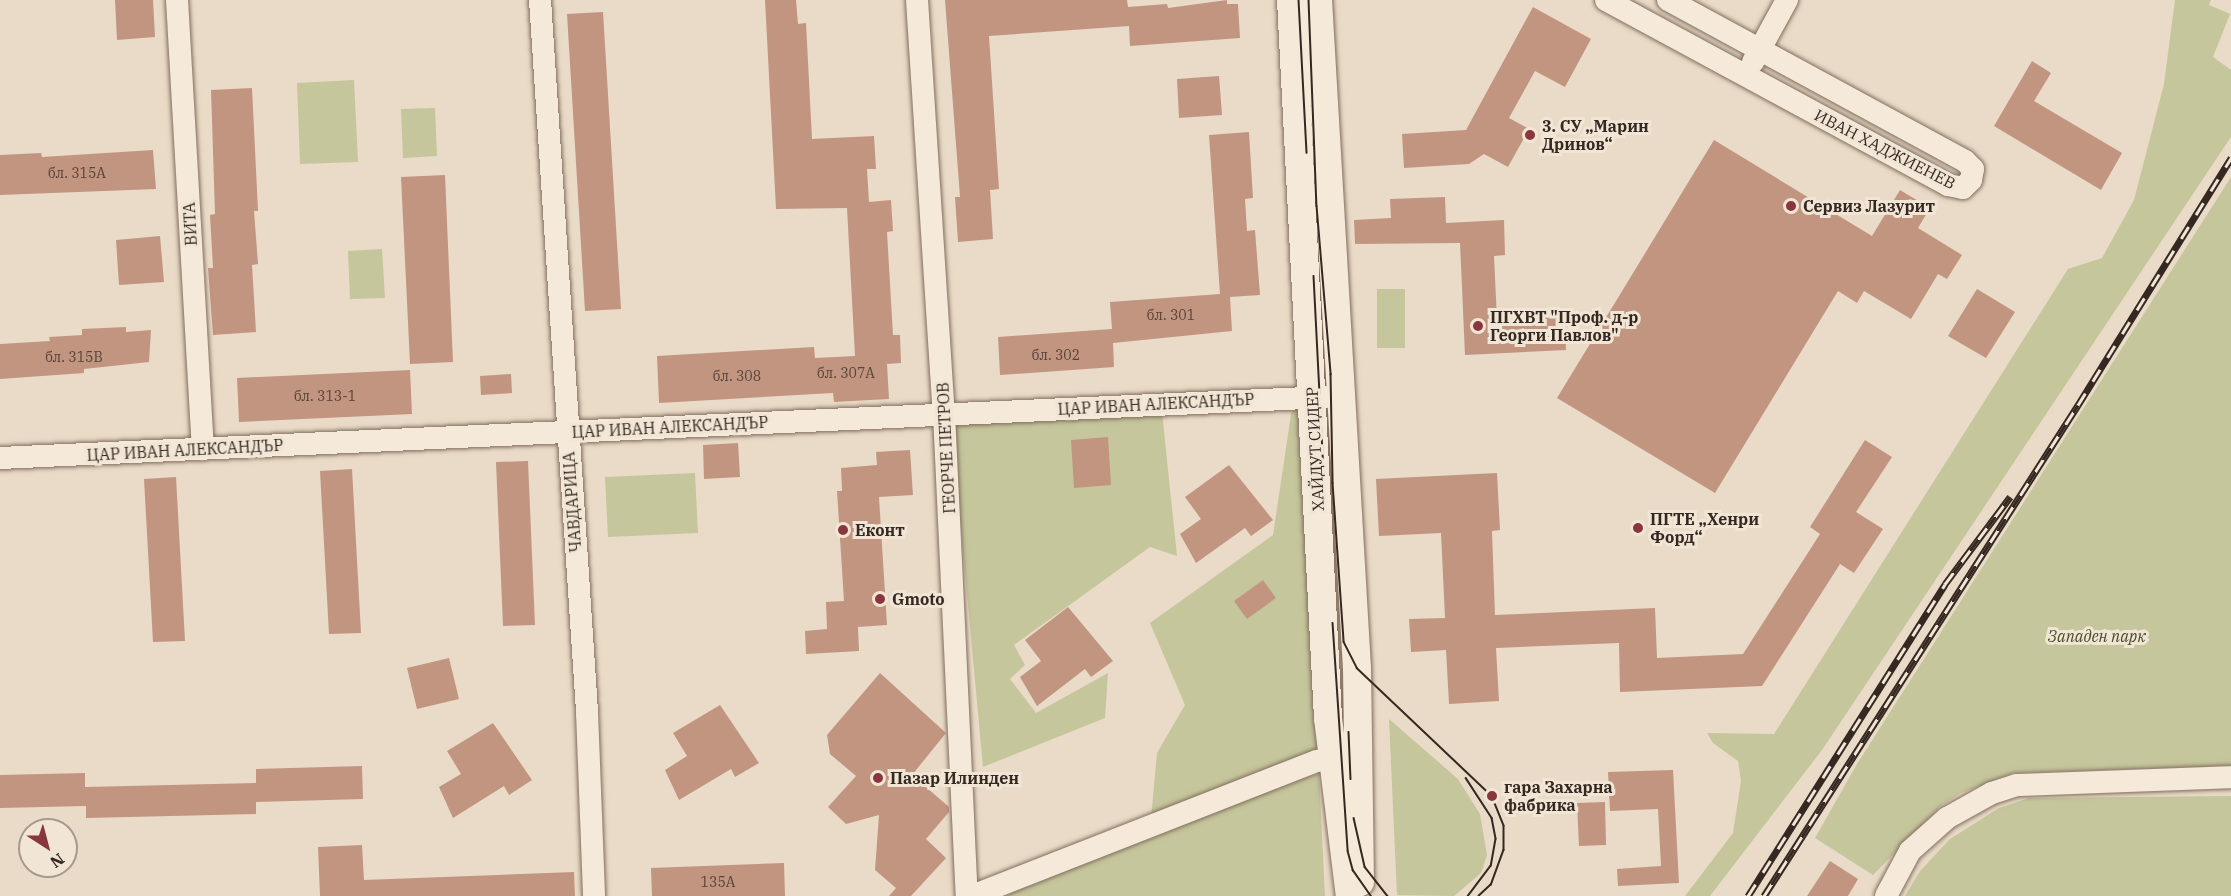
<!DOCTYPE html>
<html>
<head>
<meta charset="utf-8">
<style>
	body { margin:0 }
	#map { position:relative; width:2231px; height:896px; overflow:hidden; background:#e9dbc7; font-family:"IBM Plex Serif",serif }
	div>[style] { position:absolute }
	.green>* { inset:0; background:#c5c69c }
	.building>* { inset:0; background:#c29581 }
	.roads { filter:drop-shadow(0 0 2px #826e5e) drop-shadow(0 0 2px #826e5e) }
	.minor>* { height:22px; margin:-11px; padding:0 11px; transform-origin:11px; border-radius:11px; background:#f5e9d9 }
	.tertiary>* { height:28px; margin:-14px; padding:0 14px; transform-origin:14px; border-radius:14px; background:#f5e9d9 }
	.tram>* { height:1.5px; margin:-0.75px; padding:0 0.75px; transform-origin:0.75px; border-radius:0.75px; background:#342820 }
	.rail>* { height:7px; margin-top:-3.5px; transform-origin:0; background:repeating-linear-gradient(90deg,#f1e6d6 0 14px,#342820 0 28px); box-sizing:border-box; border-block:2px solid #342820 }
	.dots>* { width:16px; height:16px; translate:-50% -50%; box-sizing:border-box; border:3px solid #f1e6d6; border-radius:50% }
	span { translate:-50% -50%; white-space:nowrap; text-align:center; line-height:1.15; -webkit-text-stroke:6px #f1e6d6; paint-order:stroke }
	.number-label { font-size:14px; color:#584338 }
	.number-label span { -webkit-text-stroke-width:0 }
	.poi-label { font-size:16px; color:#342820; font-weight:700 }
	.left { translate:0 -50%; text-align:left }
	.street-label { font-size:16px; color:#342820 }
	.park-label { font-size:16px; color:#494e29; font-style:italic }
	.north { position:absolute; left:18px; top:818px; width:60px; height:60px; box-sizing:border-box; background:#f1e6d6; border:2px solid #a59a8d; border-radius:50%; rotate:144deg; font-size:16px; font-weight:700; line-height:24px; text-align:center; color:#342820 }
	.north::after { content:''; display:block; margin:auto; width:21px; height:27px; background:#8a363f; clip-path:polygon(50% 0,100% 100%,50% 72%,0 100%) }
</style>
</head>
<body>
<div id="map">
	<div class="green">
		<div style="clip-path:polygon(2175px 0,2211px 0,2209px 5px,2230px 14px,2213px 57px,2231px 70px,2231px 137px,1822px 750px,1710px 896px,1685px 896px,1733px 833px,1741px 781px,1738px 761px,1713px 743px,1707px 733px,1774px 734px,2068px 269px,2102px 258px,2134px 200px,2164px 84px)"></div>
		<div style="clip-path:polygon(354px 80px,358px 162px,300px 164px,297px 83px)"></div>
		<div style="clip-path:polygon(435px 108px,437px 156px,403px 158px,401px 109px)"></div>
		<div style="clip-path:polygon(2231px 177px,2231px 766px,2013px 773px,1959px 794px,1941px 806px,1873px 875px,1815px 838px,1857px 764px)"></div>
		<div style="clip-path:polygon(382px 249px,385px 298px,350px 299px,348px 251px)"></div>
		<div style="clip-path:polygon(1377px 289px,1405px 289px,1405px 348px,1377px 348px)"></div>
		<div style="clip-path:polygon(1305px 406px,1324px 751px,1151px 819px,1157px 753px,1185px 705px,1150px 623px,1273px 535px,1292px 408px)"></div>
		<div style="clip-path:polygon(1162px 412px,1177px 556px,1150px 547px,1014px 645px,1025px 665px,1010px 679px,1036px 713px,1108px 673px,1105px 718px,983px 767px,951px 422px)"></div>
		<div style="clip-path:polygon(695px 473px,698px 533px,608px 537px,605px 477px)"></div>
		<div style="clip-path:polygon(1389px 719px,1458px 779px,1480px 814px,1487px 855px,1481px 873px,1454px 896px,1397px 895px)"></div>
		<div style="clip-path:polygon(1319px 774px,1325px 896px,1004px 896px,1282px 783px)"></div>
		<div style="clip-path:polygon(2231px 796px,2231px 896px,1905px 896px,1920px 871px,1950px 839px,1999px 808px,2029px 798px)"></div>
	</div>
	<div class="building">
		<div style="clip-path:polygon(115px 0,153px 0,155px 37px,117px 40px)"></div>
		<div style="clip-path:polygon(765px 0,796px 0,798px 24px,806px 23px,812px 139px,874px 136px,876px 169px,867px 169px,869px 202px,891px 200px,893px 231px,887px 232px,893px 335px,900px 335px,901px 363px,887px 364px,889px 399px,834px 402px,833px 393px,659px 403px,657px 356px,814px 347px,815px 358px,855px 356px,847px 208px,776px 209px)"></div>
		<div style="clip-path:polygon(945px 0,1127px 0,1128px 7px,1167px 4px,1168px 8px,1227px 0,1227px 4px,1238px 4px,1240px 38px,1130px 46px,1129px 26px,989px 36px,999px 189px,990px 190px,993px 239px,958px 242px,955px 197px,960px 197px)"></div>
		<div style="clip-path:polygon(1533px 7px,1591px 39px,1565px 87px,1535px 71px,1509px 118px,1529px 129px,1508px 167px,1484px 154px,1469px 164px,1404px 168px,1402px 134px,1466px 130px)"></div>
		<div style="clip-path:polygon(603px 12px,621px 309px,585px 311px,567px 14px)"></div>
		<div style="clip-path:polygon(2032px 61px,2051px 73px,2034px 101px,2122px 153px,2101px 190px,1994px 126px)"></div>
		<div style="clip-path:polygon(1219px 76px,1222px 115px,1179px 118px,1177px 79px)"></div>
		<div style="clip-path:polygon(252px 88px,258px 211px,254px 211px,258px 264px,252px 265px,256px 332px,213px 335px,208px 268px,213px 268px,210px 215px,215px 214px,211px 90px)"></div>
		<div style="clip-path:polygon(1249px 132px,1253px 198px,1245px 199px,1247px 231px,1255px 230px,1260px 295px,1230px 297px,1232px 331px,1113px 343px,1114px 367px,1000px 375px,998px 337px,1112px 329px,1110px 302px,1220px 294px,1209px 135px)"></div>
		<div style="clip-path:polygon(1714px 140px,1872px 236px,1900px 190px,1930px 208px,1918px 228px,1962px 255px,1947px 279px,1938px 274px,1911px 319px,1864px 291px,1857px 303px,1838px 291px,1715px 493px,1557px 398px)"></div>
		<div style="clip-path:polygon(153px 150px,156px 189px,0 195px,0 155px,41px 153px,42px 157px)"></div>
		<div style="clip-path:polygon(445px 175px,453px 362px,410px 364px,401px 177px)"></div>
		<div style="clip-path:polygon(1445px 197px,1446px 223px,1504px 220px,1505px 255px,1494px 256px,1497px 320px,1565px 317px,1566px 350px,1465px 355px,1460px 243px,1355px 244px,1354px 220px,1391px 218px,1390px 199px)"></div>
		<div style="clip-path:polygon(160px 236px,164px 282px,119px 285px,116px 240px)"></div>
		<div style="clip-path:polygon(1977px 289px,2015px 312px,1986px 358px,1948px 336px)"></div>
		<div style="clip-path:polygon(126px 327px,126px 332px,151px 330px,149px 362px,84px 369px,84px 373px,0 379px,0 344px,50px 341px,49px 337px,82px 335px,82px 329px)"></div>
		<div style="clip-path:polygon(410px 370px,412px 414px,239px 422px,237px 378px)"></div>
		<div style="clip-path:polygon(511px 374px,512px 393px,481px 395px,480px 376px)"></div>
		<div style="clip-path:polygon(1108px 437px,1111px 485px,1074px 488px,1071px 440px)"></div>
		<div style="clip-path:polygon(1865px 440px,1892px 457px,1856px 512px,1883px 529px,1854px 573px,1840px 564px,1762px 686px,1620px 692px,1619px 643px,1496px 648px,1499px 701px,1449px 704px,1446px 650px,1411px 652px,1409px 619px,1445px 618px,1441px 533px,1379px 536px,1376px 479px,1497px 473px,1500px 530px,1492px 531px,1495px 615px,1655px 608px,1657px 658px,1743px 654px,1820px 534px,1810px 527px)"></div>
		<div style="clip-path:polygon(738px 443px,740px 477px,704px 479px,703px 445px)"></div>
		<div style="clip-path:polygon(910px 450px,913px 495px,879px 497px,887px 625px,858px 627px,859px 651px,806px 654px,805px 631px,827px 629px,826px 602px,844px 601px,837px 491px,842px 491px,841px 468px,877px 465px,876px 452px)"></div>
		<div style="clip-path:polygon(528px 461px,535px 625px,503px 626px,496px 462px)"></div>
		<div style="clip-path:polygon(1229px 465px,1273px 520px,1251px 536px,1245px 528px,1196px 563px,1180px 534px,1201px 519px,1185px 497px)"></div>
		<div style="clip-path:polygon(352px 469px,361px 633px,329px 634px,320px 471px)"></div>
		<div style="clip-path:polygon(176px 477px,185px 641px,153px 642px,144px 479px)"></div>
		<div style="clip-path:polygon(1263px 580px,1276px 598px,1247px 619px,1234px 601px)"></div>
		<div style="clip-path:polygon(1068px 607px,1113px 661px,1091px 677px,1085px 669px,1037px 706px,1020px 677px,1041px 661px,1025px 640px)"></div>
		<div style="clip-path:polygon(449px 658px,459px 699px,417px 709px,407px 668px)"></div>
		<div style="clip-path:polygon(880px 673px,946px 733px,912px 775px,949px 807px,949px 812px,926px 839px,946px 858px,911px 896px,889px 896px,896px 888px,875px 870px,879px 815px,846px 824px,828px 807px,856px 776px,830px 754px,827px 735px)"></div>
		<div style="clip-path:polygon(720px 705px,759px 763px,735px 777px,731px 769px,679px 800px,665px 770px,687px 756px,673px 733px)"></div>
		<div style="clip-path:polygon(493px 723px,532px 780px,509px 795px,504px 786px,453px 818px,439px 787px,461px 774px,447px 751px)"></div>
		<div style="clip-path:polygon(362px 766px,363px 799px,256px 802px,256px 814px,86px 818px,86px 806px,0 808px,0 775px,85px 773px,85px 787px,256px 783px,256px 769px)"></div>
		<div style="clip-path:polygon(1673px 770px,1679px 883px,1618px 886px,1617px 869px,1661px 866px,1658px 809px,1610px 811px,1608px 772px)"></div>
		<div style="clip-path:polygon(1605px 802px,1606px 845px,1579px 846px,1577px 803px)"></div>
		<div style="clip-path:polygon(362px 845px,364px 880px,574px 872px,575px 896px,320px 896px,318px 847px)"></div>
		<div style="clip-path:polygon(1830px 861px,1858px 879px,1848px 896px,1807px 896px)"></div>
		<div style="clip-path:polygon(784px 863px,785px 896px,652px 896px,651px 868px)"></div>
	</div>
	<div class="roads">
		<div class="minor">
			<div style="left:177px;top:0;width:450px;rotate:86.7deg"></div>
			<div style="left:540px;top:0;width:714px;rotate:86.22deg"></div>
			<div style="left:587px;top:712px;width:184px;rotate:87.8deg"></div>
			<div style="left:917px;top:0;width:415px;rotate:86.3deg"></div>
			<div style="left:944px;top:414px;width:483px;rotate:87.3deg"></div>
			<div style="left:1606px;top:0;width:389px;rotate:28.4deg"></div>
			<div style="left:1948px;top:185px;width:15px;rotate:11deg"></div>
			<div style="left:1963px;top:188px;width:11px;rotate:-45deg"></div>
			<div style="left:1971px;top:180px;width:11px;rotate:-80deg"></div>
			<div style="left:1973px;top:169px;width:11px;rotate:-135deg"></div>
			<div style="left:1965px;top:161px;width:338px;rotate:-151.5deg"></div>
			<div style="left:1753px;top:62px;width:71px;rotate:-61.3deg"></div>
			<div style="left:0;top:458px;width:1327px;rotate:-2.63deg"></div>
			<div style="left:972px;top:896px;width:370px;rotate:-21.4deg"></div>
			<div style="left:1317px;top:761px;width:33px;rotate:-12deg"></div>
			<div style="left:1886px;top:896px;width:51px;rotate:-61.9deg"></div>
			<div style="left:1910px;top:851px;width:50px;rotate:-41.7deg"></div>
			<div style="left:1947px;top:818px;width:51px;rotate:-29.1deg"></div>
			<div style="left:1992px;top:793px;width:26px;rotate:-18deg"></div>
			<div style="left:2017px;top:785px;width:214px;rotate:-2.1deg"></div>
		</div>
		<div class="tertiary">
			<div style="left:1291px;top:0;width:719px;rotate:87.05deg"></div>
			<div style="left:1328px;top:718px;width:179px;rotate:83deg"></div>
			<div style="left:1318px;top:0;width:669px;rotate:86.66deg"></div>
			<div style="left:1357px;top:668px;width:214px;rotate:89.2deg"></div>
		</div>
	</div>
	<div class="tram">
		<div style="left:1299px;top:0;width:153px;rotate:87deg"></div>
		<div style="left:1309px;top:0;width:206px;rotate:87.8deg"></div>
		<div style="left:1317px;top:206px;width:169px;rotate:85.2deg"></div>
		<div style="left:1331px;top:374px;width:109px;rotate:88.9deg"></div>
		<div style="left:1333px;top:483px;width:159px;rotate:86deg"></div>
		<div style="left:1344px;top:642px;width:29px;rotate:63deg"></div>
		<div style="left:1357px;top:668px;width:186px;rotate:43.5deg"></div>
		<div style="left:1492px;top:796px;width:32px;rotate:68deg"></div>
		<div style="left:1504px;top:826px;width:24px;rotate:90deg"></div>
		<div style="left:1504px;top:850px;width:37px;rotate:110deg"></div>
		<div style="left:1491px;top:885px;width:16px;rotate:137deg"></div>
		<div style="left:1314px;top:276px;width:197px;rotate:87.1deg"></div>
		<div style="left:1333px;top:623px;width:228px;rotate:86.2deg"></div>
		<div style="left:1348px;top:851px;width:20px;rotate:75deg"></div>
		<div style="left:1353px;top:870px;width:32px;rotate:55deg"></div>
		<div style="left:1349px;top:732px;width:47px;rotate:87.6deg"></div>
		<div style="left:1466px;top:778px;width:48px;rotate:57deg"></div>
		<div style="left:1492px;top:818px;width:21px;rotate:79deg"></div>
		<div style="left:1496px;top:839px;width:27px;rotate:100deg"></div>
		<div style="left:1491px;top:866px;width:38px;rotate:127deg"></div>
		<div style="left:1354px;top:818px;width:50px;rotate:77.3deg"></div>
		<div style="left:1365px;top:867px;width:37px;rotate:52deg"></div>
	</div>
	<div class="rail">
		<div style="left:1748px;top:896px;width:369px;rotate:-57.7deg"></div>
		<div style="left:1945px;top:584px;width:109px;rotate:-53.2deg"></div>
		<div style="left:1764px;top:896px;width:583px;rotate:-57.4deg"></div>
		<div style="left:2078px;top:405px;width:291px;rotate:-58.2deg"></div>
	</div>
	<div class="dots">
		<div style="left:1530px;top:135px;background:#8a363f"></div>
		<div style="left:1791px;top:206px;background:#8a363f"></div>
		<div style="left:1478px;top:326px;background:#8a363f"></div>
		<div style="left:1638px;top:528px;background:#8a363f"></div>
		<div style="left:843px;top:530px;background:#8a363f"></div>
		<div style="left:880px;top:599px;background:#8a363f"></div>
		<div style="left:878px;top:778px;background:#8a363f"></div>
		<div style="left:1492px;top:796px;background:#8a363f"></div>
	</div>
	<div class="number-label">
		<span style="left:77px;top:173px">бл. 315А</span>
		<span style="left:1171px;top:315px">бл. 301</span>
		<span style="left:1056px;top:355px">бл. 302</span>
		<span style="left:74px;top:357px">бл. 315В</span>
		<span style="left:846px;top:373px">бл. 307А</span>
		<span style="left:737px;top:376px">бл. 308</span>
		<span style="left:325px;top:396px">бл. 313-1</span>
		<span style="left:718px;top:882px">135А</span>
	</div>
	<div class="poi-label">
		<span class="left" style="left:1542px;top:135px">3. СУ „Марин<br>Дринов“</span>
		<span class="left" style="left:1803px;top:206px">Сервиз Лазурит</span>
		<span class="left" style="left:1490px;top:326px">ПГХВТ "Проф. д-р<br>Георги Павлов"</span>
		<span class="left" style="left:1650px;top:528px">ПГТЕ „Хенри<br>Форд“</span>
		<span class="left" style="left:855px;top:530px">Еконт</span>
		<span class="left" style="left:892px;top:599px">Gmoto</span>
		<span class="left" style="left:890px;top:778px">Пазар Илинден</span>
		<span class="left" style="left:1504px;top:796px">гара Захарна<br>фабрика</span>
	</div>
	<div class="street-label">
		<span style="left:1885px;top:149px;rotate:27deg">ИВАН ХАДЖИЕНЕВ</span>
		<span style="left:190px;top:224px;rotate:-93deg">ВИТА</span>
		<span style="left:1156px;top:404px;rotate:-3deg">ЦАР ИВАН АЛЕКСАНДЪР</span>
		<span style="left:670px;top:427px;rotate:-3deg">ЦАР ИВАН АЛЕКСАНДЪР</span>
		<span style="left:946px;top:448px;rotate:-93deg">ГЕОРЧЕ ПЕТРОВ</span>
		<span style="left:1315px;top:449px;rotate:-93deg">ХАЙДУТ СИДЕР</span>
		<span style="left:185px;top:450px;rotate:-3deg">ЦАР ИВАН АЛЕКСАНДЪР</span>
		<span style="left:572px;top:502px;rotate:-94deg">ЧАВДАРИЦА</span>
	</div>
	<div class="park-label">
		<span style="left:2097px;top:636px">Западен парк</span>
	</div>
	<div class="north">N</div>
</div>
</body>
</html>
